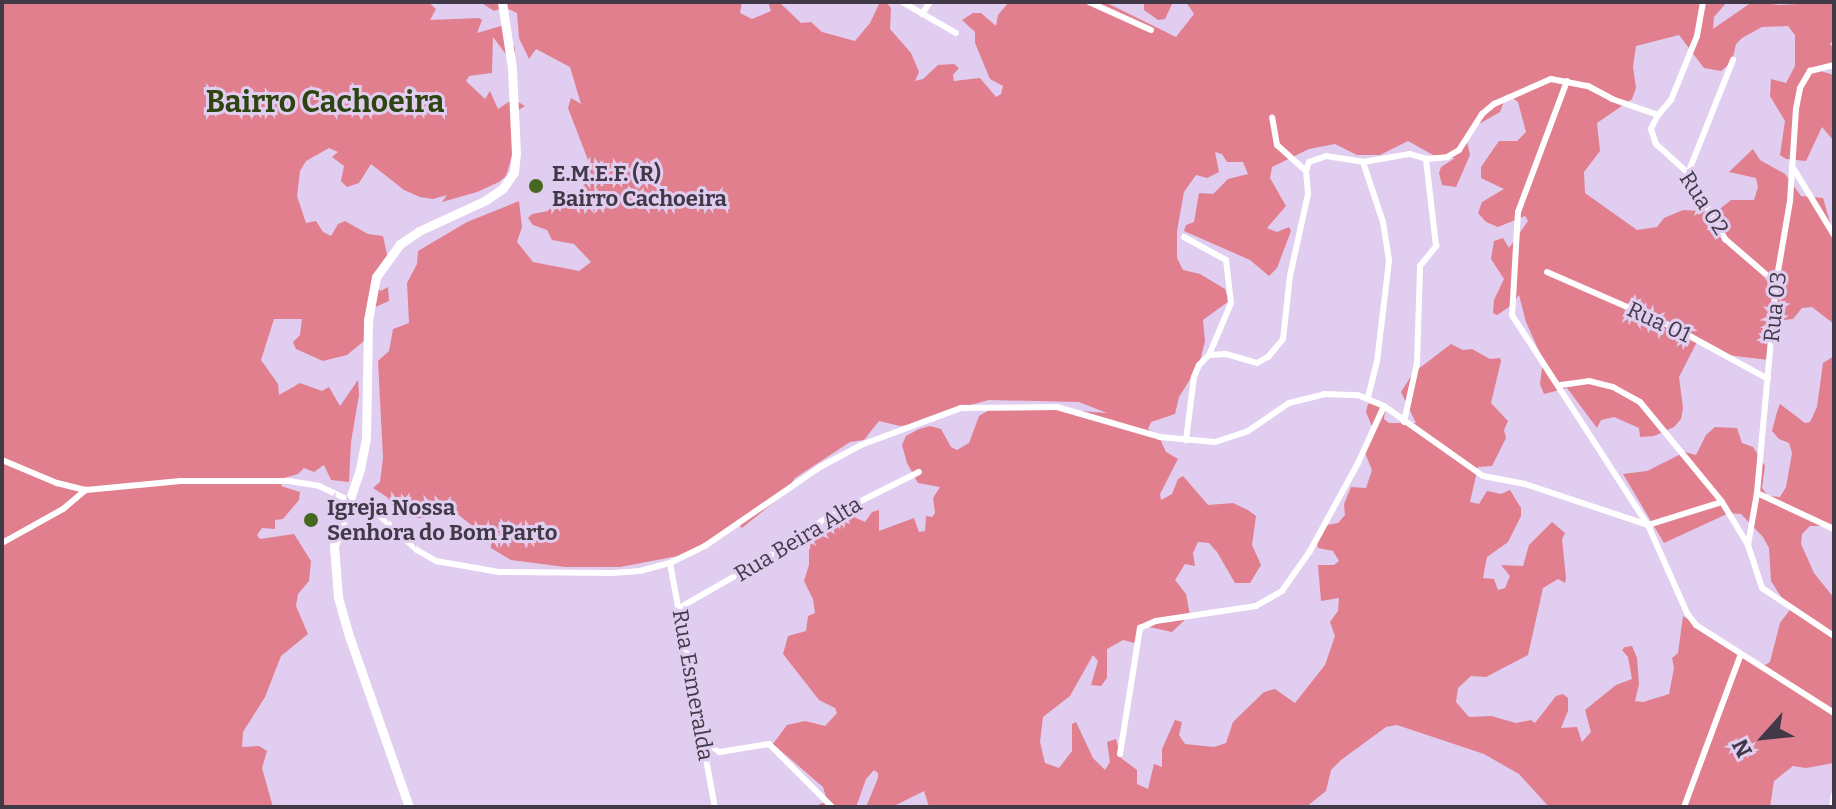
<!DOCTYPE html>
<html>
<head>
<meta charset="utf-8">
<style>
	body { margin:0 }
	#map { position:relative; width:1836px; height:809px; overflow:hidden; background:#e0cdef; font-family:Bitter,serif }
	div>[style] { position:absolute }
	.forest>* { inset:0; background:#e17f8e }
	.street>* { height:6px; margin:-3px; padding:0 3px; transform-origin:3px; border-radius:3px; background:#fff }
	.secondary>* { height:9px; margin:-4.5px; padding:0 4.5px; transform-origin:4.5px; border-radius:4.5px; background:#fff }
	.dots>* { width:22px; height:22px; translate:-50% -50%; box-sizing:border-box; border:4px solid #e0cdef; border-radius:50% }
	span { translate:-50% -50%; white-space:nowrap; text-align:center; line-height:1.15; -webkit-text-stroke:6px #e0cdef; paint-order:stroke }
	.poi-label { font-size:22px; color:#413947; font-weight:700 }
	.left { translate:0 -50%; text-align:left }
	.street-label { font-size:22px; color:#413947 }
	.district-label { font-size:30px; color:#2e4512; font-weight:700 }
	.frame { position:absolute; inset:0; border:4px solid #413947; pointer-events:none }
	.north { position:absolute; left:1724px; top:697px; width:80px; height:80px; -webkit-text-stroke:6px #e0cdef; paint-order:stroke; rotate:243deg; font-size:22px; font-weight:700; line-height:32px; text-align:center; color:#413947 }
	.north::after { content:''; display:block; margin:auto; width:28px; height:36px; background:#413947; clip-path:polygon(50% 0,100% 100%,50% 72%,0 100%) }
</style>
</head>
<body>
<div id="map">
	<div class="forest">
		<div style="clip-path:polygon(2px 2px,428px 2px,436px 9px,430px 20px,479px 18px,482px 20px,477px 33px,501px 26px,515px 48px,514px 59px,511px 61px,493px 37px,492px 73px,469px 76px,466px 81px,485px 99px,490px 91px,498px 109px,513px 99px,525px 106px,515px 112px,512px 156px,506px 176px,499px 182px,477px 192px,442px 202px,447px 195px,433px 199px,420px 197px,404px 190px,371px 164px,359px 183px,347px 187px,341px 181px,344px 166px,332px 157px,338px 152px,329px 148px,306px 161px,300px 171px,297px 196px,306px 223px,316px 221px,323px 232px,331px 236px,338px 224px,345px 221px,368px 234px,383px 236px,388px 259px,377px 288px,381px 291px,388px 287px,389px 301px,373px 308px,364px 341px,347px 355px,323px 361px,296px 349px,293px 342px,300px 335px,302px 319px,274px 319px,261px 360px,278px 384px,279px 395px,300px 383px,322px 391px,329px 387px,340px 406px,358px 380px,359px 395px,351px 442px,349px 482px,331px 480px,324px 465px,314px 472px,304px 468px,298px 474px,284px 478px,281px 486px,300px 492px,299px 500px,283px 519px,275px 520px,275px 529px,262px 528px,257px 535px,260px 539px,294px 534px,311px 561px,309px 581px,298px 594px,296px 606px,308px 634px,281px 656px,265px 697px,243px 732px,242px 747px,259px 746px,267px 751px,262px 768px,273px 807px,2px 807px)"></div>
		<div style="clip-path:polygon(480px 2px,742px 2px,740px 13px,752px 19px,771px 11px,768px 2px,779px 2px,801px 23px,811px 22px,822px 32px,855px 41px,870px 23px,880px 2px,886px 2px,891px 8px,890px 29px,911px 53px,919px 72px,915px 81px,923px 79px,938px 65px,954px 64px,959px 68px,953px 75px,954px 81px,980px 78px,996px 97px,1001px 94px,1003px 86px,990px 79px,975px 43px,975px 32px,962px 20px,973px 13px,981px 13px,996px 26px,998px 15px,1009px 2px,1105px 2px,1176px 37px,1194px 14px,1186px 2px,1727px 2px,1714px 17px,1713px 29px,1752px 2px,1780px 5px,1834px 2px,1834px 39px,1830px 44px,1834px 49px,1834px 66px,1817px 70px,1834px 75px,1834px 141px,1822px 127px,1806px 161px,1786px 159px,1780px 155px,1785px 121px,1770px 96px,1771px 79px,1786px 83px,1795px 66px,1795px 35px,1788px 26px,1762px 27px,1742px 38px,1736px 44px,1732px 62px,1721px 71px,1704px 68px,1679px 35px,1636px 46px,1633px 67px,1636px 88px,1632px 99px,1597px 123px,1600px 151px,1584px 172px,1585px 193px,1637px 230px,1657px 227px,1664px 218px,1683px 210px,1716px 212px,1731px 200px,1754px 200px,1758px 187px,1756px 178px,1729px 172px,1753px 149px,1760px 160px,1785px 174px,1801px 196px,1823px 198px,1834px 236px,1834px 324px,1812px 307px,1802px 308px,1793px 319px,1784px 320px,1768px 334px,1769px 360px,1727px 355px,1698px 340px,1679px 377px,1683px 408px,1681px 419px,1674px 427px,1654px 436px,1640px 437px,1639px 428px,1614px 417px,1601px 420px,1597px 428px,1567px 388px,1544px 394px,1540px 384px,1543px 360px,1526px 322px,1519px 295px,1509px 307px,1497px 315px,1493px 313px,1494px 300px,1504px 279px,1491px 259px,1494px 241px,1503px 238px,1509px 248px,1528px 221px,1525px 216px,1498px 227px,1486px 222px,1478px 213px,1482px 202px,1504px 189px,1481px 178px,1481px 167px,1499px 141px,1517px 141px,1526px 132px,1518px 102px,1507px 94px,1500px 112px,1472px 128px,1467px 141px,1470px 155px,1456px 187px,1442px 185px,1439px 173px,1441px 167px,1455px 158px,1433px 155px,1408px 141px,1380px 155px,1357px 155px,1335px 144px,1309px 149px,1272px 167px,1270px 178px,1286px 206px,1267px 228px,1277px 232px,1289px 227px,1291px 231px,1277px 268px,1269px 276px,1250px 260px,1184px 231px,1186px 225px,1194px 222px,1199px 193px,1213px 194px,1228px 179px,1248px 174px,1243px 162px,1227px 162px,1222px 154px,1215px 152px,1219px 172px,1207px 178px,1196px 175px,1184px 192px,1177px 231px,1177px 258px,1183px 270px,1200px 274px,1225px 289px,1229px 301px,1203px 320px,1205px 341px,1199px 365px,1179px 397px,1175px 414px,1151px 422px,1148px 429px,1160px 439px,1166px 452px,1178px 459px,1160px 494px,1161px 500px,1172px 494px,1178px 479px,1183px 476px,1208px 505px,1233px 503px,1248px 510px,1256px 516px,1252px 545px,1261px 565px,1250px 583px,1235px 583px,1217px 552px,1209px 543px,1198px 542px,1193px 553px,1195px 566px,1185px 564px,1175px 580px,1186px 594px,1190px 615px,1172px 632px,1145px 626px,1134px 643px,1123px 640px,1107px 649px,1107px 678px,1101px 686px,1091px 685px,1098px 661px,1093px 655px,1070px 696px,1043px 717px,1040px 742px,1045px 763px,1059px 768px,1072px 751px,1072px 724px,1076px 722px,1093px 758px,1105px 770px,1110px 762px,1107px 742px,1116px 739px,1121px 758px,1137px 770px,1137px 784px,1148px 789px,1154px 764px,1162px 767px,1162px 749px,1175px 720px,1182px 722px,1179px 735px,1185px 744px,1214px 747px,1226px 743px,1233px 722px,1264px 692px,1275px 689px,1295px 703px,1325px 665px,1335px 636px,1330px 622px,1338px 611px,1339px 598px,1321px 601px,1318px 565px,1334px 565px,1339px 561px,1333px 551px,1318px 548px,1317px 543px,1327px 525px,1338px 523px,1345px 515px,1344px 504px,1351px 487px,1366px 488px,1372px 470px,1365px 453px,1373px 429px,1366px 412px,1368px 404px,1377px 401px,1386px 403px,1384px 419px,1389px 423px,1416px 423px,1401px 392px,1413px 373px,1451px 344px,1463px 350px,1472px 349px,1490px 359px,1500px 358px,1501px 361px,1491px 403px,1508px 421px,1504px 430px,1506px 438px,1492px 466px,1478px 467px,1470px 502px,1479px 504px,1487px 491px,1501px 494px,1510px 490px,1521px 508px,1521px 516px,1508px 542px,1487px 557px,1483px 578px,1494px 579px,1498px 590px,1505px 588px,1510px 576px,1501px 565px,1523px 566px,1529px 545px,1552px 522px,1565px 533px,1562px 539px,1566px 578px,1565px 583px,1558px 579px,1543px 588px,1528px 655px,1486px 677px,1471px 676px,1458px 688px,1456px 702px,1469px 717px,1491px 716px,1516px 723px,1531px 720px,1535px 723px,1556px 696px,1563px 694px,1568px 698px,1568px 711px,1561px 728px,1577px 727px,1582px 742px,1591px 732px,1585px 710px,1616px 685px,1632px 679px,1628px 657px,1622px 650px,1625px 647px,1632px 646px,1637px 658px,1639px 684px,1635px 701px,1643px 702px,1669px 694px,1674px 668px,1672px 658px,1678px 653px,1683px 616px,1752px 661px,1765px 665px,1770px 662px,1780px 623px,1792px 607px,1783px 600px,1771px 581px,1769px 548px,1763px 537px,1741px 514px,1729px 513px,1664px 543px,1623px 474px,1647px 471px,1685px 452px,1696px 455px,1706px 435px,1715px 427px,1737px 428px,1742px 443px,1753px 447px,1765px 466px,1762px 488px,1768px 496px,1780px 497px,1786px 487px,1792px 453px,1789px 443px,1779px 439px,1772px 431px,1777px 412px,1780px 404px,1805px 423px,1810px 422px,1817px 407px,1823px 363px,1834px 356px,1834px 526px,1810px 526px,1802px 534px,1801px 544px,1814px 573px,1834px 598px,1834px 763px,1806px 768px,1793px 766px,1774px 781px,1770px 807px,1549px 807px,1519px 774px,1484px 754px,1397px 725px,1386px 727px,1341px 760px,1331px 770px,1326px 791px,1306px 807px,929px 807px,924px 791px,892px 807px,866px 807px,878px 778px,878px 773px,874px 770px,866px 779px,856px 807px,814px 807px,827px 801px,823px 787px,773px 744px,787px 725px,805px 721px,825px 726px,837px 713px,835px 708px,819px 700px,783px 654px,788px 636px,806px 631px,808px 616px,815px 613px,813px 599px,804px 581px,809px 565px,809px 544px,847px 514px,865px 522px,872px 512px,879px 510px,879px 531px,914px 518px,919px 532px,925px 531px,926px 516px,932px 517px,935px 513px,933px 498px,940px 487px,918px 483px,907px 463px,902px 445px,906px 436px,919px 429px,930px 426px,941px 429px,951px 447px,957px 450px,969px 443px,979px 416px,989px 410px,1040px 408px,1107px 413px,1079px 402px,989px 400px,951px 410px,917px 424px,900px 426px,879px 421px,864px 440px,850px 442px,795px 478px,784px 494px,742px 528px,739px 525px,708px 545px,678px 556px,620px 567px,565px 567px,511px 560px,491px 548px,479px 531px,456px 513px,420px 518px,400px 516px,387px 497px,373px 488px,380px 482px,383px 458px,378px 361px,389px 351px,393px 329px,409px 323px,407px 283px,417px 264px,418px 251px,467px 222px,519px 201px,522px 227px,517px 242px,533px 262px,579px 271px,591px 262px,574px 244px,552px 240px,547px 230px,533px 225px,528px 218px,532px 214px,548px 211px,561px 191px,578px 192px,585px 188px,573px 174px,575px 163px,584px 170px,588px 160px,568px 108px,571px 98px,581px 104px,570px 67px,536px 49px,529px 59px,519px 38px,517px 13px,504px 7px,494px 11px)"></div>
		<div style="clip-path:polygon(1144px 2px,1173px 2px,1165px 19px,1158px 20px,1144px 10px)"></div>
	</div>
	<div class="street">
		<div style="left:902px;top:2px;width:62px;rotate:29.9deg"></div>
		<div style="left:1089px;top:2px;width:68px;rotate:24.3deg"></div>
		<div style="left:922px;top:14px;width:14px;rotate:-56deg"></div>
		<div style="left:1567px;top:81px;width:140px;rotate:110.5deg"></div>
		<div style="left:1518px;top:212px;width:103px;rotate:93.3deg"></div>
		<div style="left:1512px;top:315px;width:250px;rotate:57.1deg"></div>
		<div style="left:1648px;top:525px;width:77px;rotate:-17.3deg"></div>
		<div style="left:1658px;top:115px;width:16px;rotate:117deg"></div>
		<div style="left:1651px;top:129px;width:16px;rotate:72deg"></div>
		<div style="left:1656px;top:144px;width:43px;rotate:42.2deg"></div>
		<div style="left:1688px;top:173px;width:76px;rotate:60.7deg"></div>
		<div style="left:1725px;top:239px;width:67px;rotate:40.8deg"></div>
		<div style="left:1363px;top:162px;width:63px;rotate:71.6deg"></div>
		<div style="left:1383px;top:222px;width:39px;rotate:81deg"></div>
		<div style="left:1389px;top:261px;width:101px;rotate:96.8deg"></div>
		<div style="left:1377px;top:361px;width:37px;rotate:104deg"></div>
		<div style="left:1792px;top:166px;width:81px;rotate:58.7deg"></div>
		<div style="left:1306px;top:171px;width:9px;rotate:-72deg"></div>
		<div style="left:1309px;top:162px;width:18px;rotate:-19deg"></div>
		<div style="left:1326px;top:156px;width:37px;rotate:9deg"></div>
		<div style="left:1363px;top:162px;width:48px;rotate:-9.7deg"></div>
		<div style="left:1410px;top:154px;width:17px;rotate:17deg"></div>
		<div style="left:1426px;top:159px;width:21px;rotate:-5deg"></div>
		<div style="left:1447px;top:157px;width:14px;rotate:-30deg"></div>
		<div style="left:1459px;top:150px;width:43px;rotate:-57.4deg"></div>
		<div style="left:1482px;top:114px;width:16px;rotate:-40deg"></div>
		<div style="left:1494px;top:104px;width:62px;rotate:-23.7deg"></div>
		<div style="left:1551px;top:79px;width:38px;rotate:11deg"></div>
		<div style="left:1588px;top:86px;width:27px;rotate:28deg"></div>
		<div style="left:1612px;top:99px;width:49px;rotate:19.2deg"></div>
		<div style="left:1658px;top:115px;width:20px;rotate:-49deg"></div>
		<div style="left:1671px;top:100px;width:69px;rotate:-67.9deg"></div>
		<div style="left:1697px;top:36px;width:35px;rotate:-80deg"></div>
		<div style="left:1688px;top:173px;width:122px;rotate:-68.3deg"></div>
		<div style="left:1184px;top:237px;width:48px;rotate:28.7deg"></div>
		<div style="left:1226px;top:260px;width:43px;rotate:83.4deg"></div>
		<div style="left:1231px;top:303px;width:56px;rotate:112.9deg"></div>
		<div style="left:1209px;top:355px;width:14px;rotate:135deg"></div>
		<div style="left:1199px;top:365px;width:13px;rotate:113deg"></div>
		<div style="left:1194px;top:377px;width:64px;rotate:97.2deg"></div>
		<div style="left:1547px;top:272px;width:140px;rotate:23.6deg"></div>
		<div style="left:1675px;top:328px;width:106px;rotate:28.7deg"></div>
		<div style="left:1209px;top:355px;width:17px;rotate:-3deg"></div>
		<div style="left:1226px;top:354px;width:32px;rotate:16deg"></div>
		<div style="left:1257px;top:363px;width:13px;rotate:-29deg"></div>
		<div style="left:1268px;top:357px;width:23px;rotate:-50deg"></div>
		<div style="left:1283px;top:339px;width:63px;rotate:-83.7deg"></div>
		<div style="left:1290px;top:276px;width:84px;rotate:-77.6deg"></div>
		<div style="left:1308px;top:194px;width:23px;rotate:-95deg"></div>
		<div style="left:1306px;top:171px;width:39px;rotate:-138deg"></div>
		<div style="left:1277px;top:145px;width:28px;rotate:-100deg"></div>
		<div style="left:1561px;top:385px;width:28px;rotate:-8deg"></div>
		<div style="left:1589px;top:381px;width:25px;rotate:14deg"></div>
		<div style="left:1613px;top:387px;width:31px;rotate:29deg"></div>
		<div style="left:1640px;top:402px;width:129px;rotate:50.6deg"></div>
		<div style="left:1722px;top:502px;width:50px;rotate:58.8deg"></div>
		<div style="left:1748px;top:545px;width:45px;rotate:72deg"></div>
		<div style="left:1762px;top:588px;width:87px;rotate:33.7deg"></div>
		<div style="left:1404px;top:422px;width:60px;rotate:-77.6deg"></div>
		<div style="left:1417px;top:363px;width:97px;rotate:-88.2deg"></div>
		<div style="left:1420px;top:266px;width:26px;rotate:-51deg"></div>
		<div style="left:1436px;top:246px;width:88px;rotate:-96.6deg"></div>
		<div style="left:2px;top:460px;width:60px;rotate:22.7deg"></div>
		<div style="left:57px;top:483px;width:30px;rotate:14deg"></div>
		<div style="left:86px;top:490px;width:95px;rotate:-5.4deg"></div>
		<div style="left:181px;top:481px;width:108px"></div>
		<div style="left:289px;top:481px;width:30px;rotate:9deg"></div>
		<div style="left:319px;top:486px;width:65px;rotate:25.4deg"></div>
		<div style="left:378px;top:514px;width:53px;rotate:42.7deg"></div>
		<div style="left:417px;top:550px;width:22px;rotate:30deg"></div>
		<div style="left:436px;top:561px;width:64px;rotate:9.9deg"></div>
		<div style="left:499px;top:572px;width:113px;rotate:0.5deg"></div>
		<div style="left:612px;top:573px;width:28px;rotate:-4deg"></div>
		<div style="left:640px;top:571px;width:31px;rotate:-15deg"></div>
		<div style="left:670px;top:563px;width:39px;rotate:-26deg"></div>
		<div style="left:705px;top:546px;width:140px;rotate:-34.5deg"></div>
		<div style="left:820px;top:467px;width:47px;rotate:-28.2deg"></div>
		<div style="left:861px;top:445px;width:107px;rotate:-20.3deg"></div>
		<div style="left:961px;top:408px;width:96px;rotate:-0.6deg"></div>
		<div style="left:1057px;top:407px;width:107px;rotate:16.2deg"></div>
		<div style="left:1160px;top:437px;width:55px;rotate:5.2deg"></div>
		<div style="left:1215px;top:442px;width:35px;rotate:-18deg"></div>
		<div style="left:1248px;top:431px;width:50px;rotate:-34.3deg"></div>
		<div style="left:1289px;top:403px;width:36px;rotate:-14deg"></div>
		<div style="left:1324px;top:394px;width:34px;rotate:2deg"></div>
		<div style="left:1358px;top:395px;width:28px;rotate:23deg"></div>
		<div style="left:1384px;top:406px;width:121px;rotate:35.3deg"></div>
		<div style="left:1483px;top:476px;width:43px;rotate:10.8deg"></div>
		<div style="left:1525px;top:484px;width:130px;rotate:18.4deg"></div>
		<div style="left:1648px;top:525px;width:96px;rotate:66.1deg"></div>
		<div style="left:1687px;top:613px;width:15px;rotate:53deg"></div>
		<div style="left:1696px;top:625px;width:164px;rotate:32.5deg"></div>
		<div style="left:1757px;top:493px;width:85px;rotate:25.1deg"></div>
		<div style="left:2px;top:543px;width:70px;rotate:-29.1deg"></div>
		<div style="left:63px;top:509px;width:30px;rotate:-40deg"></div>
		<div style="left:1748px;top:545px;width:53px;rotate:-80.2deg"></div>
		<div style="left:1757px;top:493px;width:211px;rotate:-84.8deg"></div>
		<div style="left:1776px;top:283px;width:83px;rotate:-80.3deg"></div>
		<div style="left:1790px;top:201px;width:92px;rotate:-86.3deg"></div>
		<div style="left:1796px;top:109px;width:21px;rotate:-79deg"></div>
		<div style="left:1800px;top:88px;width:20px;rotate:-60deg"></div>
		<div style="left:1810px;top:71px;width:25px;rotate:-14deg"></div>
		<div style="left:670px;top:563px;width:248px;rotate:79.6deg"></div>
		<div style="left:679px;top:608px;width:95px;rotate:-29.8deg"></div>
		<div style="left:761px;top:561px;width:77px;rotate:-33.3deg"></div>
		<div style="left:825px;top:519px;width:105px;rotate:-26.6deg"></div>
		<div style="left:704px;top:745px;width:17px;rotate:24deg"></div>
		<div style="left:720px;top:752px;width:50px;rotate:-9.3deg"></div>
		<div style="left:769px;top:744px;width:89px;rotate:45deg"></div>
		<div style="left:1120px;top:754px;width:128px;rotate:-81deg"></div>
		<div style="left:1140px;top:628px;width:17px;rotate:-24deg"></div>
		<div style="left:1156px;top:621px;width:101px;rotate:-8.5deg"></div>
		<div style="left:1256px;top:606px;width:30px;rotate:-30deg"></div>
		<div style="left:1282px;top:591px;width:49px;rotate:-55deg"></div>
		<div style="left:1310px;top:551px;width:100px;rotate:-61.4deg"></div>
		<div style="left:1358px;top:463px;width:63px;rotate:-65.5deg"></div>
		<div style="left:1684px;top:807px;width:163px;rotate:-69.6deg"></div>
		<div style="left:1832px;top:807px;width:12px;rotate:-81deg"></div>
	</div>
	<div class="secondary">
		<div style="left:409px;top:807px;width:181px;rotate:-109.3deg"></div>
		<div style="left:349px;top:636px;width:41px;rotate:-105.8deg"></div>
		<div style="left:338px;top:597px;width:51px;rotate:-94.5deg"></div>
		<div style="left:334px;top:546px;width:81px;rotate:-71.3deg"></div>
		<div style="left:360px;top:469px;width:32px;rotate:-79deg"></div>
		<div style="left:366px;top:438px;width:118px;rotate:-89deg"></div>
		<div style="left:368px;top:320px;width:44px;rotate:-79.5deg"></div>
		<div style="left:376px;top:277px;width:41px;rotate:-54deg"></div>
		<div style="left:400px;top:244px;width:23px;rotate:-34deg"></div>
		<div style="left:419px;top:231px;width:74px;rotate:-24.8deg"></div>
		<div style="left:486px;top:200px;width:21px;rotate:-35deg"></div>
		<div style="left:503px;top:188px;width:19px;rotate:-55deg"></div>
		<div style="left:514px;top:172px;width:18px;rotate:-84deg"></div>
		<div style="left:516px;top:154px;width:86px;rotate:-92.7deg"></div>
		<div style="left:512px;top:68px;width:67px;rotate:-98.6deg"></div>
	</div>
	<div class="dots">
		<div style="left:536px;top:186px;background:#47681f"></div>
		<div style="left:311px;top:520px;background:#47681f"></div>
	</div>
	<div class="poi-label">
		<span class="left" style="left:552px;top:186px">E.M.E.F. (R)<br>Bairro Cachoeira</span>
		<span class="left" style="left:327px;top:520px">Igreja Nossa<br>Senhora do Bom Parto</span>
	</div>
	<div class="street-label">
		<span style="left:1704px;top:203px;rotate:57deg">Rua 02</span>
		<span style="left:1775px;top:307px;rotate:-84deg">Rua 03</span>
		<span style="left:1659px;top:322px;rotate:25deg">Rua 01</span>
		<span style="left:798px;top:539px;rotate:-31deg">Rua Beira Alta</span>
		<span style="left:693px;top:685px;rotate:80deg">Rua Esmeralda</span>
	</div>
	<div class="district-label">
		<span style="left:325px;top:102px">Bairro Cachoeira</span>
	</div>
	<div class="frame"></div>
	<div class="north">N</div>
</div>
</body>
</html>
